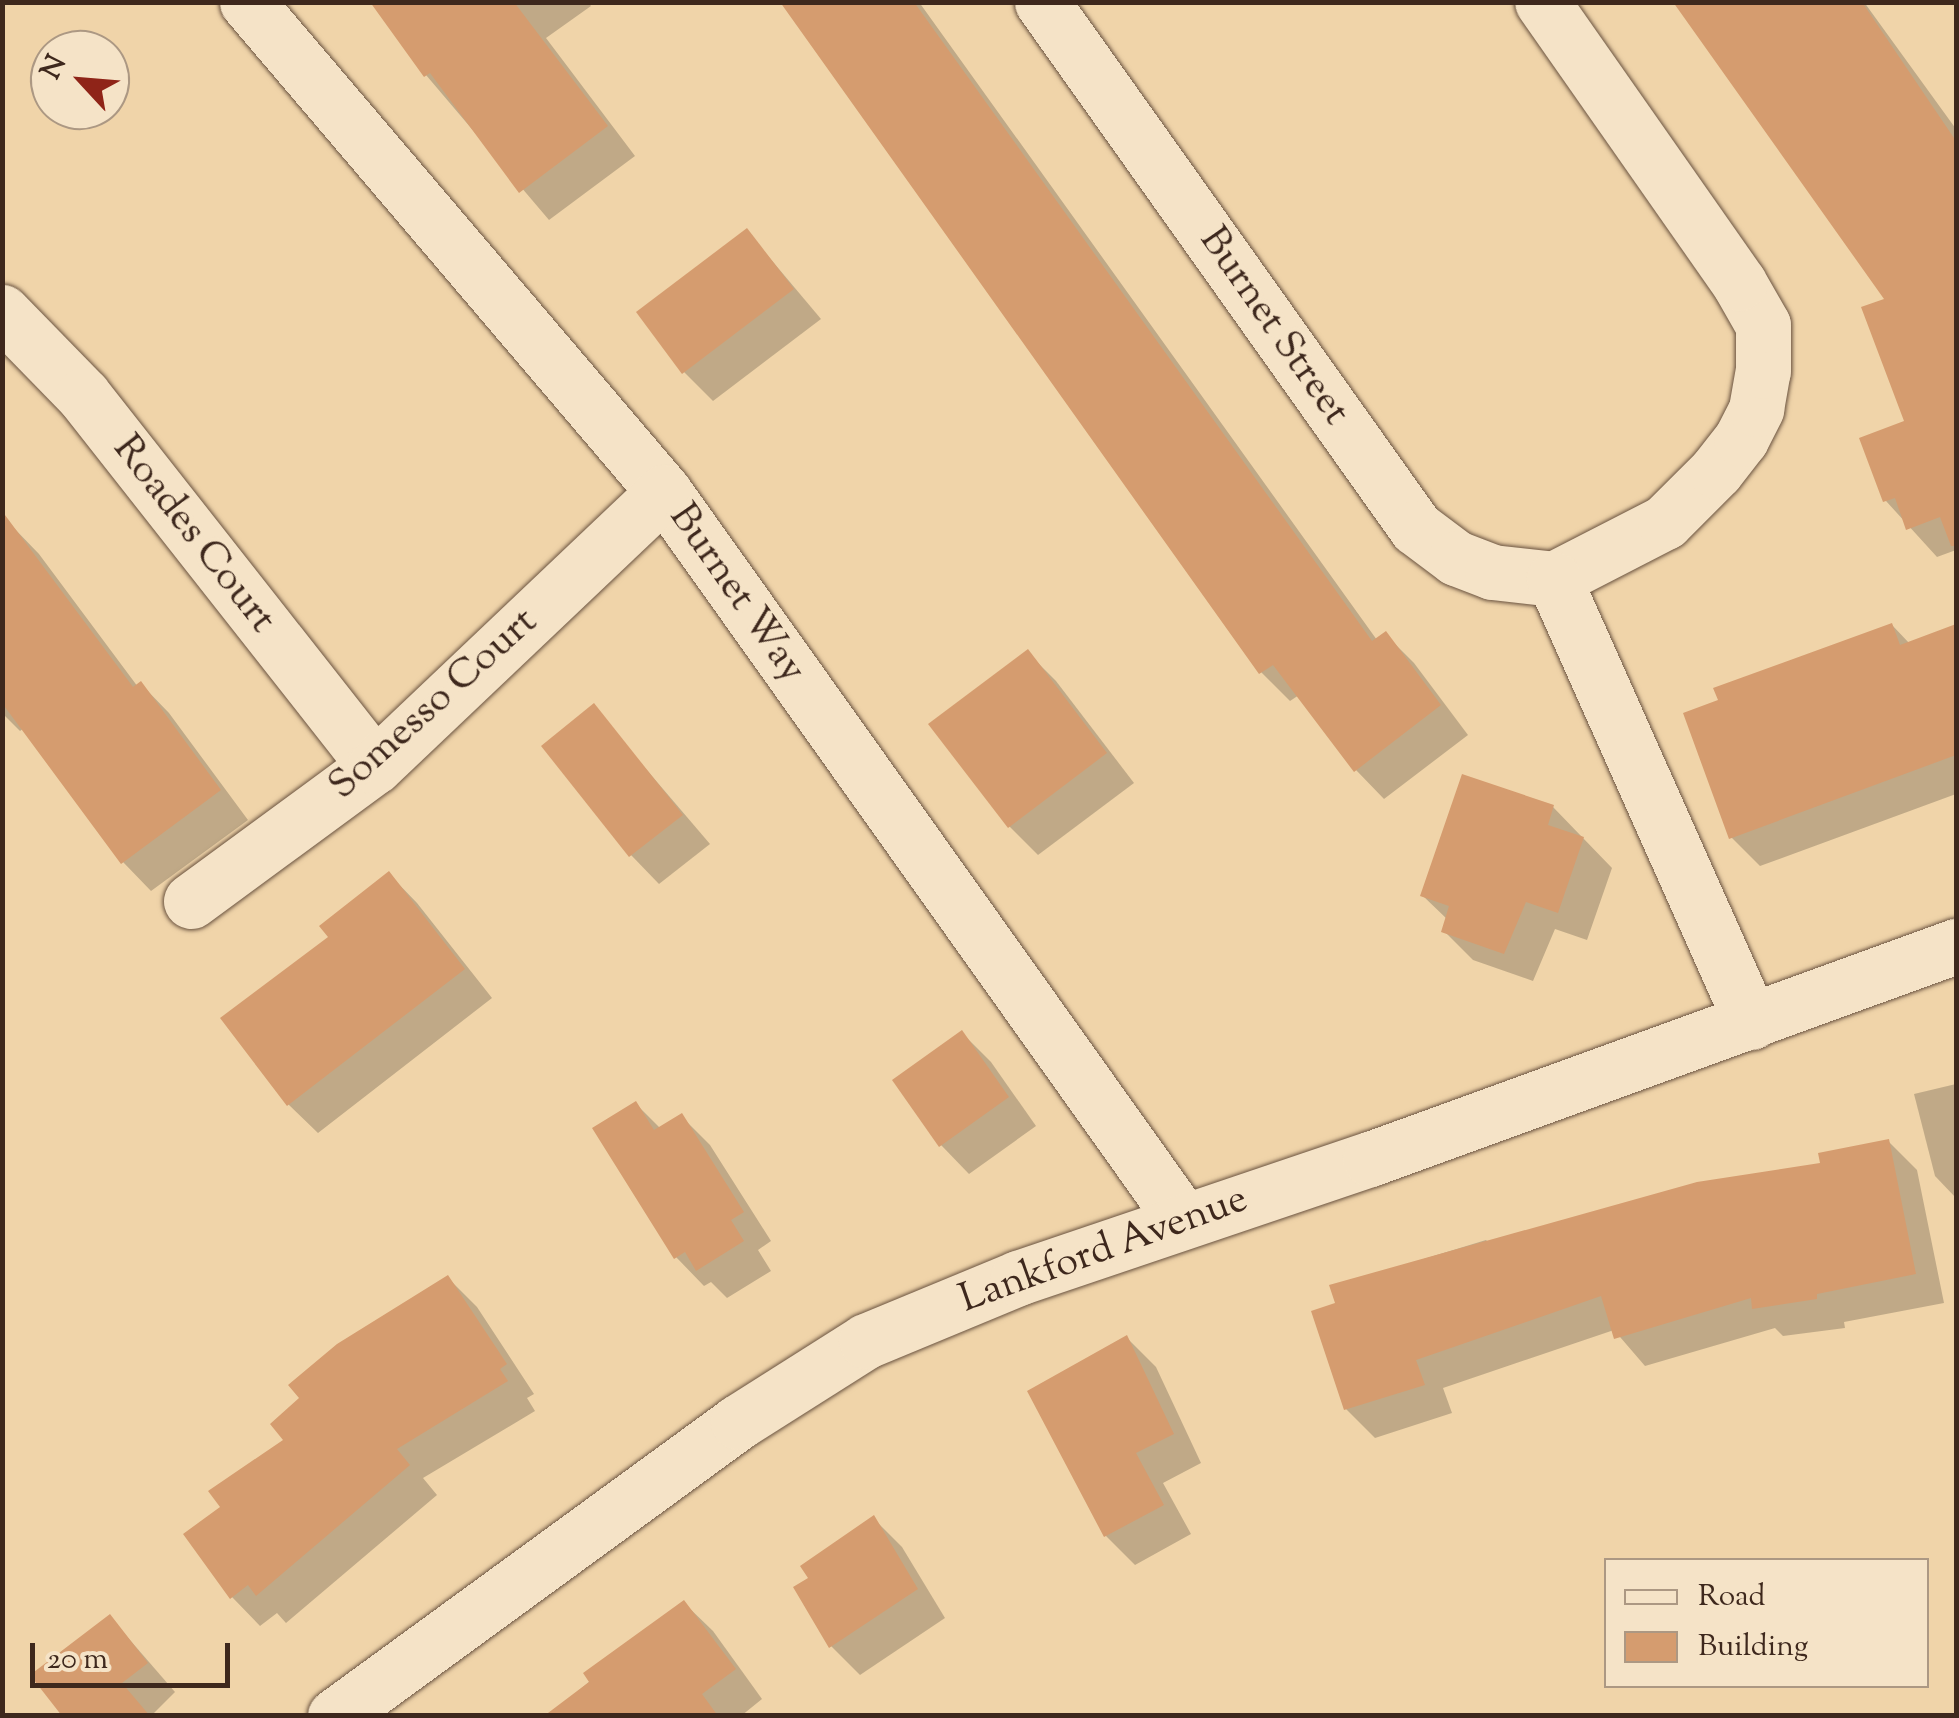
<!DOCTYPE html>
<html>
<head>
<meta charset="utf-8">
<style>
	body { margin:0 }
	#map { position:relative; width:1959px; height:1718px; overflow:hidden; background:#f0d4a9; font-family:"Sorts Mill Goudy",serif }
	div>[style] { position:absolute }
	.shadow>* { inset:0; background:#0003 }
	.building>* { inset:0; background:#d59c6f }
	.roads { filter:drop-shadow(0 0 2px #6a5340) drop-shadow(0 0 2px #6a5340) }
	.minor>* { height:55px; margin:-27.5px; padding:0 27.5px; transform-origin:27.5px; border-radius:27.5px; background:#f5e3c7 }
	span { translate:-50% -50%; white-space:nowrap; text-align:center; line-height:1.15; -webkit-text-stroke:8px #f5e3c7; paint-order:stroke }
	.street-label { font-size:40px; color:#3e281d }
	.frame { position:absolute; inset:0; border:5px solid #3e281d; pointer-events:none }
	.legend { position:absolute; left:1604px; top:1558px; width:325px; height:130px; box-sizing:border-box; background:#f5e3c7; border:2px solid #ac9883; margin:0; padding:12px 18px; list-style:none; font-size:30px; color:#3e281d }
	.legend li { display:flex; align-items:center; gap:20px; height:50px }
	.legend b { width:50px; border:2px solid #ac9883 }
	.north { position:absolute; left:30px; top:30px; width:100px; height:100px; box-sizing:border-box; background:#f5e3c7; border:2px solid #ac9883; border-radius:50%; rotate:296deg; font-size:28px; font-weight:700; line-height:40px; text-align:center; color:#3e281d }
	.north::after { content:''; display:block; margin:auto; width:35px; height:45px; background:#8f2418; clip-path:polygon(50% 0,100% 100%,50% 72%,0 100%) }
	.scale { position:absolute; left:30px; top:1643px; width:200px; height:45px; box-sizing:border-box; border:5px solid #3e281d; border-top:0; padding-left:12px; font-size:30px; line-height:35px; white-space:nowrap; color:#3e281d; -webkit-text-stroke:8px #f5e3c7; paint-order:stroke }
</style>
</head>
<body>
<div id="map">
	<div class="shadow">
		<div style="clip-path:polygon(381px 2px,588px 2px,591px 6px,546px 38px,635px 156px,549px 220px,426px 75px)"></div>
		<div style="clip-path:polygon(788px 2px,919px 2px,1377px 640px,1385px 634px,1414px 663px,1468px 735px,1384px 799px,1356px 770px,1299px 695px,1290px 701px,1261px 672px)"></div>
		<div style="clip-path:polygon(1678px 2px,1864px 2px,1956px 129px,1956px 550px,1937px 557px,1886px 501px,1907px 423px,1888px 300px)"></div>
		<div style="clip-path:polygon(747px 231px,821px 319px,713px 401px,684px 372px,639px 313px)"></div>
		<div style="clip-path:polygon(11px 525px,39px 554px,138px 687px,141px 684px,169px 713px,248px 820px,151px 891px,123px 862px,24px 728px,20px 731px,2px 713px,2px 531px)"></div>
		<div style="clip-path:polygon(1892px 625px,1910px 644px,1956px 626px,1956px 794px,1760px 866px,1731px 837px)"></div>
		<div style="clip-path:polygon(1028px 653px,1056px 681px,1134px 783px,1038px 855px,1009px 826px)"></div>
		<div style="clip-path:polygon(593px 707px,710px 844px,659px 884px,631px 855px)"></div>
		<div style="clip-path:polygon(1553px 807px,1612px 868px,1587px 940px,1555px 929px,1533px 981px,1473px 960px,1444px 931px,1448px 920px,1423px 896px)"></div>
		<div style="clip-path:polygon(389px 874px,417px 903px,492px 998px,318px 1133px,289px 1105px,224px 1019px,331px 938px)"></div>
		<div style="clip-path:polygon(962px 1033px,991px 1062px,1036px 1126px,969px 1174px,941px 1145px)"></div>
		<div style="clip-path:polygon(1956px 1084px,1956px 1198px,1935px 1176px,1914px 1094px)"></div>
		<div style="clip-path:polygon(636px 1104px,661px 1129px,681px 1116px,710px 1145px,771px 1241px,758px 1250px,771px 1271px,727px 1298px,711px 1282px,704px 1286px,676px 1257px)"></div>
		<div style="clip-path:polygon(1889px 1142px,1917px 1170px,1944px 1303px,1844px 1322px,1845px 1328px,1783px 1336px,1775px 1328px,1645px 1366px,1614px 1330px,1443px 1388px,1452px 1413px,1375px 1438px,1346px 1409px,1338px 1304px,1332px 1287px,1486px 1240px,1491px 1245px,1823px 1165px)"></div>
		<div style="clip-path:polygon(448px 1278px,477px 1307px,534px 1394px,527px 1398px,535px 1411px,423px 1478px,437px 1495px,286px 1623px,277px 1613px,260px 1626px,232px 1597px,224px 1508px)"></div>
		<div style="clip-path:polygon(1127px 1338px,1156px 1367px,1201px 1463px,1163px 1483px,1191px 1534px,1135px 1565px,1106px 1536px)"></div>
		<div style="clip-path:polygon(873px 1518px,902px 1547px,945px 1618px,860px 1675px,831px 1646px,811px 1578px)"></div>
		<div style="clip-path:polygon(684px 1603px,713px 1631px,762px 1699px,741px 1716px,548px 1716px)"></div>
		<div style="clip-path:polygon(110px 1617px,175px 1692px,151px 1716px,65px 1716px)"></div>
	</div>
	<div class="building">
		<div style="clip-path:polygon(370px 2px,514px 2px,608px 126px,519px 193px,430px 73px,424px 77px)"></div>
		<div style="clip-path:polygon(780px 2px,914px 2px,1372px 641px,1386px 631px,1441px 705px,1354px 772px,1273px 665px,1259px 674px)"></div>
		<div style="clip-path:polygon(1673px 2px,1862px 2px,1956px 141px,1956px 546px,1951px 546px,1940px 517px,1906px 530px,1895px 498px,1883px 502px,1859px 438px,1904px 421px,1861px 307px,1884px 299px)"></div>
		<div style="clip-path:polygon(747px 228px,794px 289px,682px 374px,636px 312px)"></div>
		<div style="clip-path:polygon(2px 511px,133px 687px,141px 681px,221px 790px,121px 864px,2px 703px)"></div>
		<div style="clip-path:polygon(1892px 623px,1900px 645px,1956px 624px,1956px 755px,1729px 839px,1683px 713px,1718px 700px,1713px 688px)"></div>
		<div style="clip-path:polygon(1028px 649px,1107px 753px,1008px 828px,928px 724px)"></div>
		<div style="clip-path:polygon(594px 703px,683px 815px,629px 857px,541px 746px)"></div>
		<div style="clip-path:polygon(1462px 774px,1554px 805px,1548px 825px,1584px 837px,1558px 913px,1526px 902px,1504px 954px,1441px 932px,1449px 906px,1420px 896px)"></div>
		<div style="clip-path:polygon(389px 871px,465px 969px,287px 1106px,220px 1018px,328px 937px,319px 926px)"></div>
		<div style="clip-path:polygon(962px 1030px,1009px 1097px,939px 1147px,892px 1080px)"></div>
		<div style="clip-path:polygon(636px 1101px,654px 1130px,682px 1113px,744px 1212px,731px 1220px,744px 1241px,696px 1271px,685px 1252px,674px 1259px,592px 1128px)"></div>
		<div style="clip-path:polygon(1889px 1139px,1916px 1274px,1817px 1294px,1817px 1299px,1752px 1309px,1751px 1298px,1614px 1339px,1601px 1296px,1416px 1360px,1425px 1385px,1344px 1410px,1311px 1311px,1335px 1303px,1329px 1285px,1697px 1182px,1820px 1163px,1818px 1153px)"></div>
		<div style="clip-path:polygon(448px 1275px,507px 1364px,500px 1369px,508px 1381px,397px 1449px,410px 1465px,256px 1596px,248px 1585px,230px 1599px,183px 1534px,220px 1507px,208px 1491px,283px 1440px,270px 1424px,299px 1398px,288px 1385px,337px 1344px)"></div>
		<div style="clip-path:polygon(1127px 1335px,1174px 1434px,1136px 1453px,1164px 1505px,1104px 1537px,1027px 1391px)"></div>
		<div style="clip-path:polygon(874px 1515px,918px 1589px,829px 1648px,793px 1587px,808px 1578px,800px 1566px)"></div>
		<div style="clip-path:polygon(684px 1600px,736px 1669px,702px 1694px,718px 1716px,544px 1716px,589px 1682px,583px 1673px)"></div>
		<div style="clip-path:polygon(110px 1614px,148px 1663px,122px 1683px,150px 1716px,62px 1716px,30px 1675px)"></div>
	</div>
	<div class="roads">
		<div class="minor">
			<div style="left:247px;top:2px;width:643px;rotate:49.6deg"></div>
			<div style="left:664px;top:492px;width:893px;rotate:54.53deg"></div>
			<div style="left:1042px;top:2px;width:645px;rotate:54.59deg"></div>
			<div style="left:1416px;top:528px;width:50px;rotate:36.9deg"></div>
			<div style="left:1456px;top:558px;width:39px;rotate:21deg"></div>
			<div style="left:1492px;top:572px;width:62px;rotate:6.4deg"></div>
			<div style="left:1554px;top:579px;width:125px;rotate:-27.2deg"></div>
			<div style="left:1665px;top:522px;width:72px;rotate:-45deg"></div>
			<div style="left:1716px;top:471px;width:41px;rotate:-52deg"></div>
			<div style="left:1741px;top:439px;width:34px;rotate:-63deg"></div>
			<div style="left:1756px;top:409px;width:39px;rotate:-80deg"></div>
			<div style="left:1763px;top:371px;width:46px;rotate:-90deg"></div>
			<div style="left:1763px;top:325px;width:48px;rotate:-119.7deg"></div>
			<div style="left:1739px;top:283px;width:343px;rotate:-125deg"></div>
			<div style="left:2px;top:312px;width:116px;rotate:45.7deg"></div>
			<div style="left:83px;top:395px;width:472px;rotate:51.8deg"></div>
			<div style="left:1554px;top:579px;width:485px;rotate:66deg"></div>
			<div style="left:191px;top:901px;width:228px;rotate:-36.3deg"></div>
			<div style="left:375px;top:766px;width:398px;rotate:-43.5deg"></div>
			<div style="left:335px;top:1716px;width:499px;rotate:-36.1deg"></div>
			<div style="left:738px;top:1422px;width:151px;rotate:-32.3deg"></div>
			<div style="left:866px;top:1341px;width:165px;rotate:-22.5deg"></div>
			<div style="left:1018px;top:1278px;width:372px;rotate:-18.7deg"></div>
			<div style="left:1370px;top:1159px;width:624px;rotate:-19.98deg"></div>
		</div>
	</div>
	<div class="street-label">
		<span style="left:1273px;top:327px;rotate:55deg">Burnet Street</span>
		<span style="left:193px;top:535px;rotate:52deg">Roades Court</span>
		<span style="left:736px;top:594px;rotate:55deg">Burnet Way</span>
		<span style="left:434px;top:705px;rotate:-42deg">Somesso Court</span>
		<span style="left:1104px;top:1251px;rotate:-20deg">Lankford Avenue</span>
	</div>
	<div class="frame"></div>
	<ul class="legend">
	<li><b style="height:12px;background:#f5e3c7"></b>Road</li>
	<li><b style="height:28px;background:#d59c6f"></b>Building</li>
	</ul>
	<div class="north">N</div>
	<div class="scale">20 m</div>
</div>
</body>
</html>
